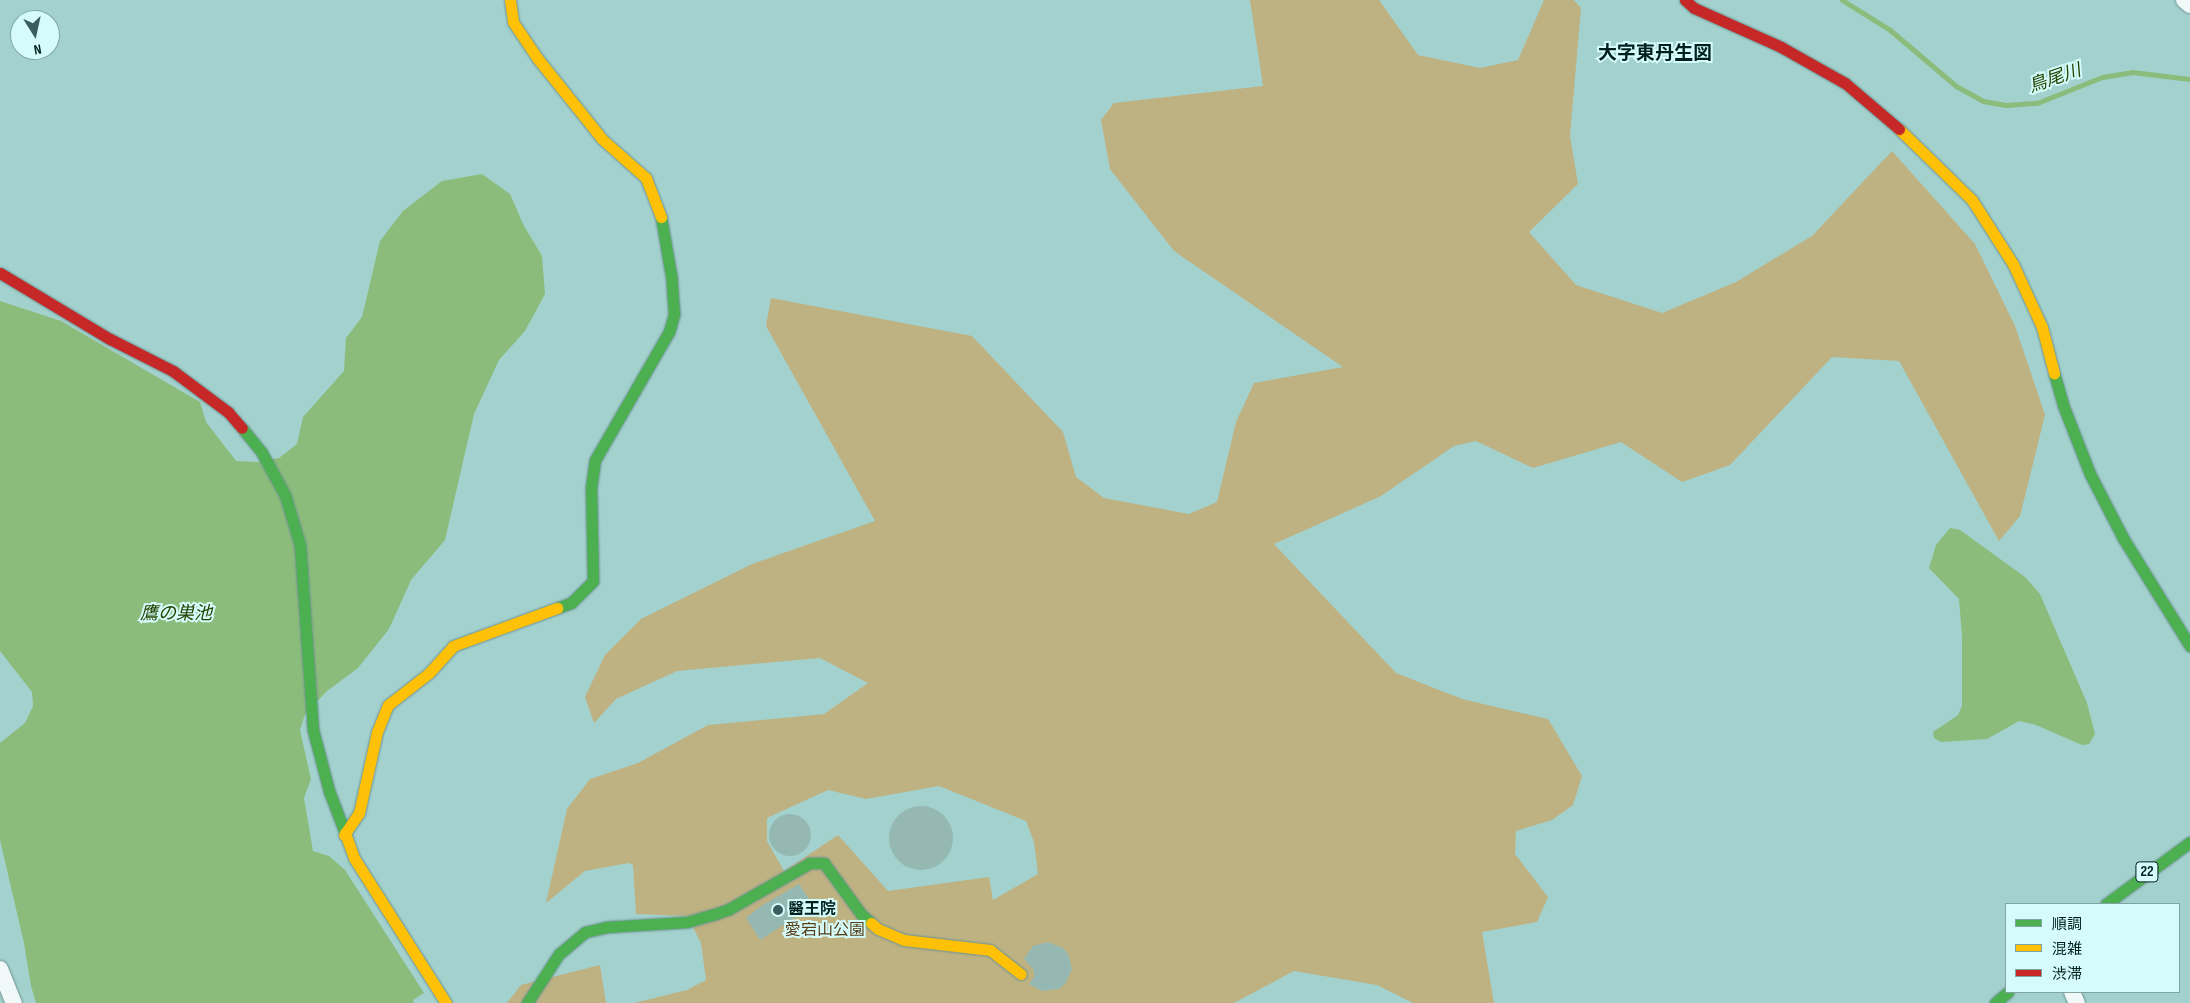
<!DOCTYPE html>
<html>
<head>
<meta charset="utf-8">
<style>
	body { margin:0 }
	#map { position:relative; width:2190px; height:1003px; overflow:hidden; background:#a3d1ce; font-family:"Sofia Sans Condensed","Noto Sans JP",sans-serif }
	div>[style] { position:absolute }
	.green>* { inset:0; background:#beb282 }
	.water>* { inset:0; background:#8bbc7b }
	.stream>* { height:5px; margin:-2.5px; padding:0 2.5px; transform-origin:2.5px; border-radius:2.5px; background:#8bbc7b }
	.building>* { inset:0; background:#95b8b2 }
	.round { border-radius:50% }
	.roads { filter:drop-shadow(0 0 1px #6c9290) drop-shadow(0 0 1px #6c9290) }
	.street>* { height:16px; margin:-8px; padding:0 8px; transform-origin:8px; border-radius:8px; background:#f1f8f8 }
	.fast>* { height:11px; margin:-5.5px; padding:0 5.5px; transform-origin:5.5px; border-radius:5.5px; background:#4caf50 }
	.slow>* { height:11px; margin:-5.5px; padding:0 5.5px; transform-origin:5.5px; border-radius:5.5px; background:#ffc107 }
	.jam>* { height:11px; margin:-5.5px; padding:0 5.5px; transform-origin:5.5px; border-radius:5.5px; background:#c62828 }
	.dots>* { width:14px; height:14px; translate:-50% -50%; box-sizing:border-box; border:2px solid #d5fcfa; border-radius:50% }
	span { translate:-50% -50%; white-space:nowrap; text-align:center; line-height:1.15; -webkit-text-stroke:4px #d5fcfa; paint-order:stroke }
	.shield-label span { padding:1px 4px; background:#d5fcfa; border:1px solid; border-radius:4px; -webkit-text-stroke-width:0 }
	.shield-label { font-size:15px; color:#002020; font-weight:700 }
	.poi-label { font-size:16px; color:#002020; font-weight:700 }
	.left { translate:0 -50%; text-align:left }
	.park-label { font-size:16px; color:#593d17 }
	.water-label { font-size:18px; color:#244300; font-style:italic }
	.quarter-label { font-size:19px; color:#002020; font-weight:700 }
	.legend { position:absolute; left:2005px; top:903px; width:175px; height:90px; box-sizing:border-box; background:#d5fcfa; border:1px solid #80a4a3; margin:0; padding:6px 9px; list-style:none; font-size:15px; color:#002020 }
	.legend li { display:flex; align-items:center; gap:10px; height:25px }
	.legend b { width:25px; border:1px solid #80a4a3 }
	.north { position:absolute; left:10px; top:10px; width:50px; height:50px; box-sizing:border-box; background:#d5fcfa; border:1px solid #80a4a3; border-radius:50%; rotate:170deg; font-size:14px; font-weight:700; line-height:20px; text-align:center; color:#002020 }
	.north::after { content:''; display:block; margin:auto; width:18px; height:22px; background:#395e5d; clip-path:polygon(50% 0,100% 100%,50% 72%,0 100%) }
</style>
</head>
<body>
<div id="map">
	<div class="green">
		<div style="clip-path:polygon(evenodd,1250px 0,1379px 0,1418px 55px,1480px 68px,1518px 60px,1544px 0,1574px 0,1581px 8px,1570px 136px,1578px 184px,1529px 232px,1576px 285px,1662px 313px,1736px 282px,1812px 236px,1892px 151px,1975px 244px,2015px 326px,2045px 415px,2020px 516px,1999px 541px,1899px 361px,1832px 357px,1730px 465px,1682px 482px,1621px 442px,1533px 468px,1476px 441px,1454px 446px,1381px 496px,1274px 544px,1396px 673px,1462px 699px,1548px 719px,1582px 776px,1573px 805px,1552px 820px,1516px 831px,1515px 854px,1548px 897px,1537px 922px,1482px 932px,1494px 1003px,1413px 1003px,1377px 985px,1294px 971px,1234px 1003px,634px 1003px,687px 990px,706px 980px,701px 943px,687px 916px,636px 914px,633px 865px,628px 863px,585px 871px,546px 903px,567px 809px,590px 779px,638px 763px,708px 725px,824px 714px,868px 683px,820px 658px,677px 671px,616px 699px,594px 723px,585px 697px,605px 655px,641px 619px,752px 564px,875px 521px,766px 326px,771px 298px,972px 336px,1063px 432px,1076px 477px,1104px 498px,1189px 514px,1217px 502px,1236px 422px,1254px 383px,1343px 367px,1174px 251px,1110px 169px,1101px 120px,1114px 103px,1263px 86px,1250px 0,939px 786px,1026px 821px,1034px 842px,1038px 874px,993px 900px,989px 877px,888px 891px,838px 835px,784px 871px,767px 841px,767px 818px,828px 790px,866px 799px,939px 786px)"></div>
		<div style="clip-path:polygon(600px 965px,606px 1003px,507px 1003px,521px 985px)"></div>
	</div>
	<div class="water">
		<div style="clip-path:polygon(482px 174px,510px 194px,523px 224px,542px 256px,545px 294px,525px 331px,499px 360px,474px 414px,445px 540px,411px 580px,389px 629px,358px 668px,327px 691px,305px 714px,300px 730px,311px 779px,304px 798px,313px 851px,329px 856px,345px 870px,424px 993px,413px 1000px,414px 1003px,36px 1003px,31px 986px,24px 943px,0 840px,0 743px,25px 723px,33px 706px,32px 692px,0 651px,0 301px,61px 321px,200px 402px,206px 422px,236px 461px,258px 462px,279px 458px,297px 444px,303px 417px,344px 371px,346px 338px,362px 317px,380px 241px,403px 211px,442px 181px)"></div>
		<div style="clip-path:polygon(1950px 528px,1960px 530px,2025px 577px,2040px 594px,2087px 703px,2095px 734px,2089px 744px,2082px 745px,2036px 725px,2019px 721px,1987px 739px,1941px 742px,1934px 738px,1933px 732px,1958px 715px,1962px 706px,1962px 636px,1959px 599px,1929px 568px,1936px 545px)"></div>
	</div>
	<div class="stream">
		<div style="left:1842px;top:0;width:57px;rotate:32deg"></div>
		<div style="left:1890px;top:30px;width:87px;rotate:40.3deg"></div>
		<div style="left:1956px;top:86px;width:31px;rotate:29deg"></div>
		<div style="left:1983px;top:101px;width:23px;rotate:10deg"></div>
		<div style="left:2006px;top:105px;width:31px;rotate:-4deg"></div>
		<div style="left:2037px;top:103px;width:70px;rotate:-21.8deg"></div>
		<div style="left:2102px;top:77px;width:30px;rotate:-9deg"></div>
		<div style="left:2132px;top:72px;width:58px;rotate:6.9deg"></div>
	</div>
	<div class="building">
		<div class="round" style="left:889px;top:806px;width:64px;height:64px"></div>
		<div class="round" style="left:769px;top:814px;width:42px;height:42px"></div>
		<div style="clip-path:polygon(799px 884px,811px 902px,795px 913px,797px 916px,760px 940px,746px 918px,761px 906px)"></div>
		<div style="clip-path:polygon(1048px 942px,1063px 948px,1068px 954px,1072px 969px,1065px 984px,1059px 989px,1042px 991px,1029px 984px,1034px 977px,1034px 970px,1024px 959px,1033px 946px)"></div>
	</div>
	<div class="roads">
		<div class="street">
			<div style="left:2184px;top:0;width:8px;rotate:40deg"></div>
			<div style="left:0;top:969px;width:37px;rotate:68deg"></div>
			<div style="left:2072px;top:992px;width:12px;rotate:66deg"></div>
		</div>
		<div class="fast">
			<div style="left:2054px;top:373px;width:33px;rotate:74deg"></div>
			<div style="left:2063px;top:405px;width:74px;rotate:68.6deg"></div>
			<div style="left:2090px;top:474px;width:72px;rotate:62.7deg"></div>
			<div style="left:2123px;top:538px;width:127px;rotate:58.2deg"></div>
			<div style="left:242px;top:428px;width:32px;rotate:51deg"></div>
			<div style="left:262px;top:453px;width:48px;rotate:61.3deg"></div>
			<div style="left:285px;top:495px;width:52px;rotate:73.3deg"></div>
			<div style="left:300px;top:545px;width:185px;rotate:86deg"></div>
			<div style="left:313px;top:730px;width:63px;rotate:75.3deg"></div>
			<div style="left:329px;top:791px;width:45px;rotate:69.1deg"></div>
			<div style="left:557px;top:608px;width:15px;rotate:-20deg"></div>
			<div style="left:571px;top:603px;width:31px;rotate:-45deg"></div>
			<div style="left:593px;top:581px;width:93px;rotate:-91.2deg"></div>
			<div style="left:591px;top:488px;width:28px;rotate:-82deg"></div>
			<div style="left:595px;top:460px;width:148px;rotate:-60deg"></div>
			<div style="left:669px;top:332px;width:19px;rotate:-74deg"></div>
			<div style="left:674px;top:314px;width:39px;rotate:-94deg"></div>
			<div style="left:671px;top:275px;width:59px;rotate:-99.8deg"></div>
			<div style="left:2106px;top:904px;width:104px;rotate:-36.4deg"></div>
			<div style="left:527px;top:1003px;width:59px;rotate:-56.9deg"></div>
			<div style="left:559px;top:954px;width:34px;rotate:-40deg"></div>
			<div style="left:585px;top:932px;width:22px;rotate:-13deg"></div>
			<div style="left:606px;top:927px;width:81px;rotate:-3.5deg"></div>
			<div style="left:687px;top:922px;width:26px;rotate:-16deg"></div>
			<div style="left:712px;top:915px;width:18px;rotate:-19deg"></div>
			<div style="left:729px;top:909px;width:93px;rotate:-29.6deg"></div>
			<div style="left:810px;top:863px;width:14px"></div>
			<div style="left:824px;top:863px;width:63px;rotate:54deg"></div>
			<div style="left:861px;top:914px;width:13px;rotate:42deg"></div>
			<div style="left:1995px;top:1003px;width:17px;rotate:-40deg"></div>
		</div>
		<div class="slow">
			<div style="left:510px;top:0;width:22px;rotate:82deg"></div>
			<div style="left:513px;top:22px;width:45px;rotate:56deg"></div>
			<div style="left:538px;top:59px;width:102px;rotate:51.3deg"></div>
			<div style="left:602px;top:139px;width:59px;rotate:41.6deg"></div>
			<div style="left:646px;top:178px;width:42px;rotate:69deg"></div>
			<div style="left:1899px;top:129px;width:102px;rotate:44.2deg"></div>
			<div style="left:1972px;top:200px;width:76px;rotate:57.4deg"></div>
			<div style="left:2013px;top:264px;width:69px;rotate:65.3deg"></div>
			<div style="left:2042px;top:327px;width:48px;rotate:75.4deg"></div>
			<div style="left:345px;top:833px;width:27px;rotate:70deg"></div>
			<div style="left:354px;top:858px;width:172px;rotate:57.6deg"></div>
			<div style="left:344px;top:835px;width:27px;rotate:-56deg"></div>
			<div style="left:359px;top:813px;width:83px;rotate:-77.5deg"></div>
			<div style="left:377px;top:732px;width:29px;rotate:-68deg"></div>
			<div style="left:388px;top:705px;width:52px;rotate:-38deg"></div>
			<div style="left:429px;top:673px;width:36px;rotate:-48deg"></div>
			<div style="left:453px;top:646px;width:111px;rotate:-20.1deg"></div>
			<div style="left:871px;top:923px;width:9px;rotate:41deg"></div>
			<div style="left:878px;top:929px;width:28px;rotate:23deg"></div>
			<div style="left:904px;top:940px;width:87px;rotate:6.6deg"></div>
			<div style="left:990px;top:950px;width:39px;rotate:38deg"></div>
		</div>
		<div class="jam">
			<div style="left:1685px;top:0;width:12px;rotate:42deg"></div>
			<div style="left:1694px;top:8px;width:95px;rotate:24.1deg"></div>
			<div style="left:1781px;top:47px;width:73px;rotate:29.4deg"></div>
			<div style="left:1845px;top:83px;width:71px;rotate:40.4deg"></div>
			<div style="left:0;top:273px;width:128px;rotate:31deg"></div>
			<div style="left:110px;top:339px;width:71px;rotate:26.9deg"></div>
			<div style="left:173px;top:371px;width:69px;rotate:36.7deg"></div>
			<div style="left:228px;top:412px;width:21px;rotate:49deg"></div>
		</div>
	</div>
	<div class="dots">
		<div style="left:778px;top:910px;background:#395e5d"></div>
	</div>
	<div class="shield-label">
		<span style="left:2147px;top:872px">22</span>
	</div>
	<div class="poi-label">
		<span class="left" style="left:788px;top:910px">醫王院</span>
	</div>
	<div class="park-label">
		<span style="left:825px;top:931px">愛宕山公園</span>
	</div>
	<div class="water-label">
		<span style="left:2055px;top:79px;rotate:-19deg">鳥尾川</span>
		<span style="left:176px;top:614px">鷹の巣池</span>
	</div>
	<div class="quarter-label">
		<span style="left:1655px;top:54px">大字東丹生図</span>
	</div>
	<ul class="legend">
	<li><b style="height:6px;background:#4caf50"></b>順調</li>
	<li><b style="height:6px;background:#ffc107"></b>混雑</li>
	<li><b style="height:6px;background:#c62828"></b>渋滞</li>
	</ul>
	<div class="north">N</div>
</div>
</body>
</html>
